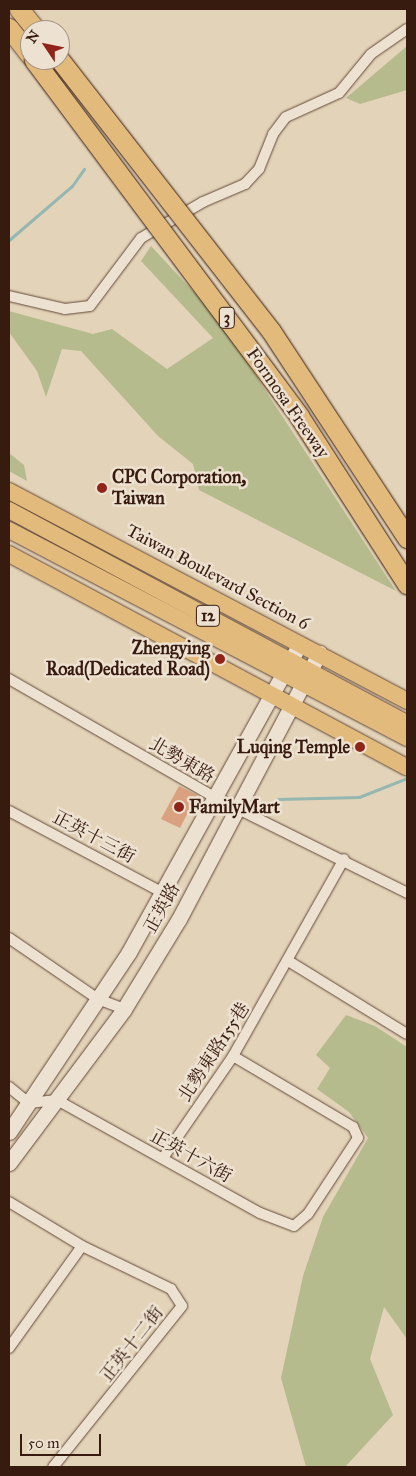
<!DOCTYPE html>
<html>
<head>
<meta charset="utf-8">
<style>
	body { margin:0 }
	#map { position:relative; width:416px; height:1476px; overflow:hidden; background:#e3d3b8; font-family:"IM FELL Great Primer","Noto Serif TC",serif }
	div>[style] { position:absolute }
	.green>* { inset:0; background:#b6bb8d }
	.stream>* { height:3px; margin:-1.5px; padding:0 1.5px; transform-origin:1.5px; border-radius:1.5px; background:#95b7b1 }
	.building>* { inset:0; background:#d9a17f }
	.roads { filter:drop-shadow(0 0 1px #634939) drop-shadow(0 0 1px #634939) }
	.street>* { height:10px; margin:-5px; padding:0 5px; transform-origin:5px; border-radius:5px; background:#ede2d1 }
	.secondary>* { height:15px; margin:-7.5px; padding:0 7.5px; transform-origin:7.5px; border-radius:7.5px; background:#ede2d1 }
	.primary>* { height:16px; margin:-8px; padding:0 8px; transform-origin:8px; border-radius:8px; background:#e2ba7c }
	.highway>* { height:19px; margin:-9.5px; padding:0 9.5px; transform-origin:9.5px; border-radius:9.5px; background:#e2ba7c }
	.bridges { filter:drop-shadow(0 0 1px #381b0f) drop-shadow(0 0 1px #381b0f) }
	.highway-bridge>* { height:19px; margin:-9.5px; padding:0 9.5px; transform-origin:9.5px; border-radius:9.5px; background:#e2ba7c }
	.dots>* { width:14px; height:14px; translate:-50% -50%; box-sizing:border-box; border:2px solid #ede2d1; border-radius:50% }
	span { translate:-50% -50%; white-space:nowrap; text-align:center; line-height:1.15; -webkit-text-stroke:5px #ede2d1; paint-order:stroke }
	.shield-label span { padding:1px 4px; background:#ede2d1; border:1px solid; border-radius:4px; -webkit-text-stroke-width:0 }
	.shield-label { font-size:16px; color:#381b0f; font-weight:700 }
	.street-label { font-size:18px; color:#381b0f }
	.poi-label { font-size:18px; color:#381b0f; font-weight:700 }
	.left { translate:0 -50%; text-align:left }
	.right { translate:-100% -50%; text-align:right }
	.frame { position:absolute; inset:0; border:10px solid #381b0f; pointer-events:none }
	.north { position:absolute; left:20px; top:20px; width:50px; height:50px; box-sizing:border-box; background:#ede2d1; border:1px solid #a59283; border-radius:50%; rotate:304deg; font-size:14px; font-weight:700; line-height:20px; text-align:center; color:#381b0f }
	.north::after { content:''; display:block; margin:auto; width:18px; height:22px; background:#8f2418; clip-path:polygon(50% 0,100% 100%,50% 72%,0 100%) }
	.scale { position:absolute; left:20px; top:1434px; width:81px; height:22px; box-sizing:border-box; border:2px solid #381b0f; border-top:0; padding-left:6px; font-size:15px; line-height:18px; white-space:nowrap; color:#381b0f; -webkit-text-stroke:4px #ede2d1; paint-order:stroke }
</style>
</head>
<body>
<div id="map">
	<div class="green">
		<div style="clip-path:polygon(407px 46px,407px 90px,360px 104px,346px 98px)"></div>
		<div style="clip-path:polygon(151px 246px,219px 319px,396px 591px,199px 490px,193px 464px,158px 436px,81px 351px,62px 349px,46px 397px,37px 371px,9px 332px,9px 311px,93px 334px,112px 329px,167px 369px,213px 338px,141px 261px)"></div>
		<div style="clip-path:polygon(9px 453px,24px 465px,27px 481px,9px 471px)"></div>
		<div style="clip-path:polygon(346px 1015px,375px 1026px,407px 1047px,407px 1339px,384px 1307px,370px 1359px,393px 1415px,345px 1467px,306px 1467px,281px 1378px,303px 1276px,323px 1217px,368px 1138px,349px 1112px,317px 1089px,330px 1068px,316px 1055px)"></div>
	</div>
	<div class="stream">
		<div style="left:9px;top:240px;width:83px;rotate:-40.6deg"></div>
		<div style="left:72px;top:186px;width:21px;rotate:-55deg"></div>
		<div style="left:278px;top:799px;width:81px;rotate:-1.4deg"></div>
		<div style="left:359px;top:797px;width:52px;rotate:-21.6deg"></div>
	</div>
	<div class="building">
		<div style="clip-path:polygon(179px 786px,197px 795px,180px 828px,161px 819px)"></div>
	</div>
	<div class="roads">
		<div class="street">
			<div style="left:9px;top:296px;width:57px;rotate:13.1deg"></div>
			<div style="left:65px;top:309px;width:25px;rotate:-7deg"></div>
			<div style="left:90px;top:306px;width:85px;rotate:-53.1deg"></div>
			<div style="left:141px;top:238px;width:72px;rotate:-30.1deg"></div>
			<div style="left:203px;top:202px;width:46px;rotate:-23.2deg"></div>
			<div style="left:245px;top:184px;width:21px;rotate:-47deg"></div>
			<div style="left:259px;top:169px;width:38px;rotate:-68deg"></div>
			<div style="left:273px;top:134px;width:21px;rotate:-53deg"></div>
			<div style="left:286px;top:117px;width:58px;rotate:-24.4deg"></div>
			<div style="left:339px;top:93px;width:50px;rotate:-50.6deg"></div>
			<div style="left:371px;top:54px;width:44px;rotate:-34.8deg"></div>
			<div style="left:9px;top:679px;width:237px;rotate:29.9deg"></div>
			<div style="left:214px;top:797px;width:216px;rotate:26.4deg"></div>
			<div style="left:9px;top:811px;width:174px;rotate:28deg"></div>
			<div style="left:9px;top:938px;width:108px;rotate:34.4deg"></div>
			<div style="left:98px;top:999px;width:28px;rotate:21deg"></div>
			<div style="left:290px;top:962px;width:137px;rotate:31.6deg"></div>
			<div style="left:9px;top:1087px;width:26px;rotate:39deg"></div>
			<div style="left:29px;top:1103px;width:28px;rotate:-6deg"></div>
			<div style="left:57px;top:1100px;width:232px;rotate:29.1deg"></div>
			<div style="left:260px;top:1213px;width:36px;rotate:21deg"></div>
			<div style="left:294px;top:1226px;width:18px;rotate:-41deg"></div>
			<div style="left:308px;top:1214px;width:91px;rotate:-56.7deg"></div>
			<div style="left:358px;top:1138px;width:12px;rotate:-114deg"></div>
			<div style="left:353px;top:1127px;width:139px;rotate:-149.4deg"></div>
			<div style="left:163px;top:1158px;width:124px;rotate:-55.5deg"></div>
			<div style="left:233px;top:1056px;width:226px;rotate:-60.6deg"></div>
			<div style="left:9px;top:1202px;width:85px;rotate:31.1deg"></div>
			<div style="left:82px;top:1246px;width:99px;rotate:25.8deg"></div>
			<div style="left:171px;top:1289px;width:20px;rotate:57deg"></div>
			<div style="left:182px;top:1306px;width:206px;rotate:128.7deg"></div>
			<div style="left:9px;top:1348px;width:125px;rotate:-54.4deg"></div>
		</div>
		<div class="secondary">
			<div style="left:9px;top:1132px;width:216px;rotate:-56.3deg"></div>
			<div style="left:129px;top:952px;width:352px;rotate:-61deg"></div>
			<div style="left:9px;top:1163px;width:192px;rotate:-53.2deg"></div>
			<div style="left:124px;top:1009px;width:105px;rotate:-58.6deg"></div>
			<div style="left:179px;top:919px;width:301px;rotate:-62.2deg"></div>
		</div>
		<div class="primary">
			<div style="left:9px;top:491px;width:450px;rotate:27.8deg"></div>
			<div style="left:9px;top:510px;width:451px;rotate:28.2deg"></div>
			<div style="left:9px;top:530px;width:449px;rotate:27.6deg"></div>
			<div style="left:9px;top:554px;width:451px;rotate:28.2deg"></div>
		</div>
		<div class="highway">
			<div style="left:19px;top:9px;width:27px;rotate:51deg"></div>
			<div style="left:9px;top:28px;width:34px;rotate:52deg"></div>
		</div>
	</div>
	<div class="bridges">
		<div class="highway-bridge">
			<div style="left:34px;top:60px;width:444px;rotate:53.3deg"></div>
			<div style="left:299px;top:416px;width:200px;rotate:57.3deg"></div>
			<div style="left:60px;top:60px;width:343px;rotate:52.1deg"></div>
			<div style="left:271px;top:331px;width:248px;rotate:56.7deg"></div>
		</div>
	</div>
	<div class="dots">
		<div style="left:102px;top:488px;background:#8f2418"></div>
		<div style="left:220px;top:659px;background:#8f2418"></div>
		<div style="left:360px;top:747px;background:#8f2418"></div>
		<div style="left:179px;top:807px;background:#8f2418"></div>
	</div>
	<div class="shield-label">
		<span style="left:227px;top:318px">3</span>
		<span style="left:208px;top:616px">12</span>
	</div>
	<div class="street-label">
		<span style="left:288px;top:403px;rotate:55deg">Formosa Freeway</span>
		<span style="left:218px;top:577px;rotate:28deg">Taiwan Boulevard Section 6</span>
		<span style="left:182px;top:760px;rotate:30deg">北勢東路</span>
		<span style="left:94px;top:837px;rotate:28deg">正英十三街</span>
		<span style="left:162px;top:908px;rotate:-61deg">正英路</span>
		<span style="left:214px;top:1052px;rotate:-57deg">北勢東路155巷</span>
		<span style="left:191px;top:1156px;rotate:29deg">正英十六街</span>
		<span style="left:132px;top:1344px;rotate:-52deg">正英十二街</span>
	</div>
	<div class="poi-label">
		<span class="left" style="left:112px;top:488px">CPC Corporation,<br>Taiwan</span>
		<span class="right" style="left:210px;top:659px">Zhengying<br>Road(Dedicated Road)</span>
		<span class="right" style="left:350px;top:747px">Luqing Temple</span>
		<span class="left" style="left:189px;top:807px">FamilyMart</span>
	</div>
	<div class="frame"></div>
	<div class="north">N</div>
	<div class="scale">50 m</div>
</div>
</body>
</html>
